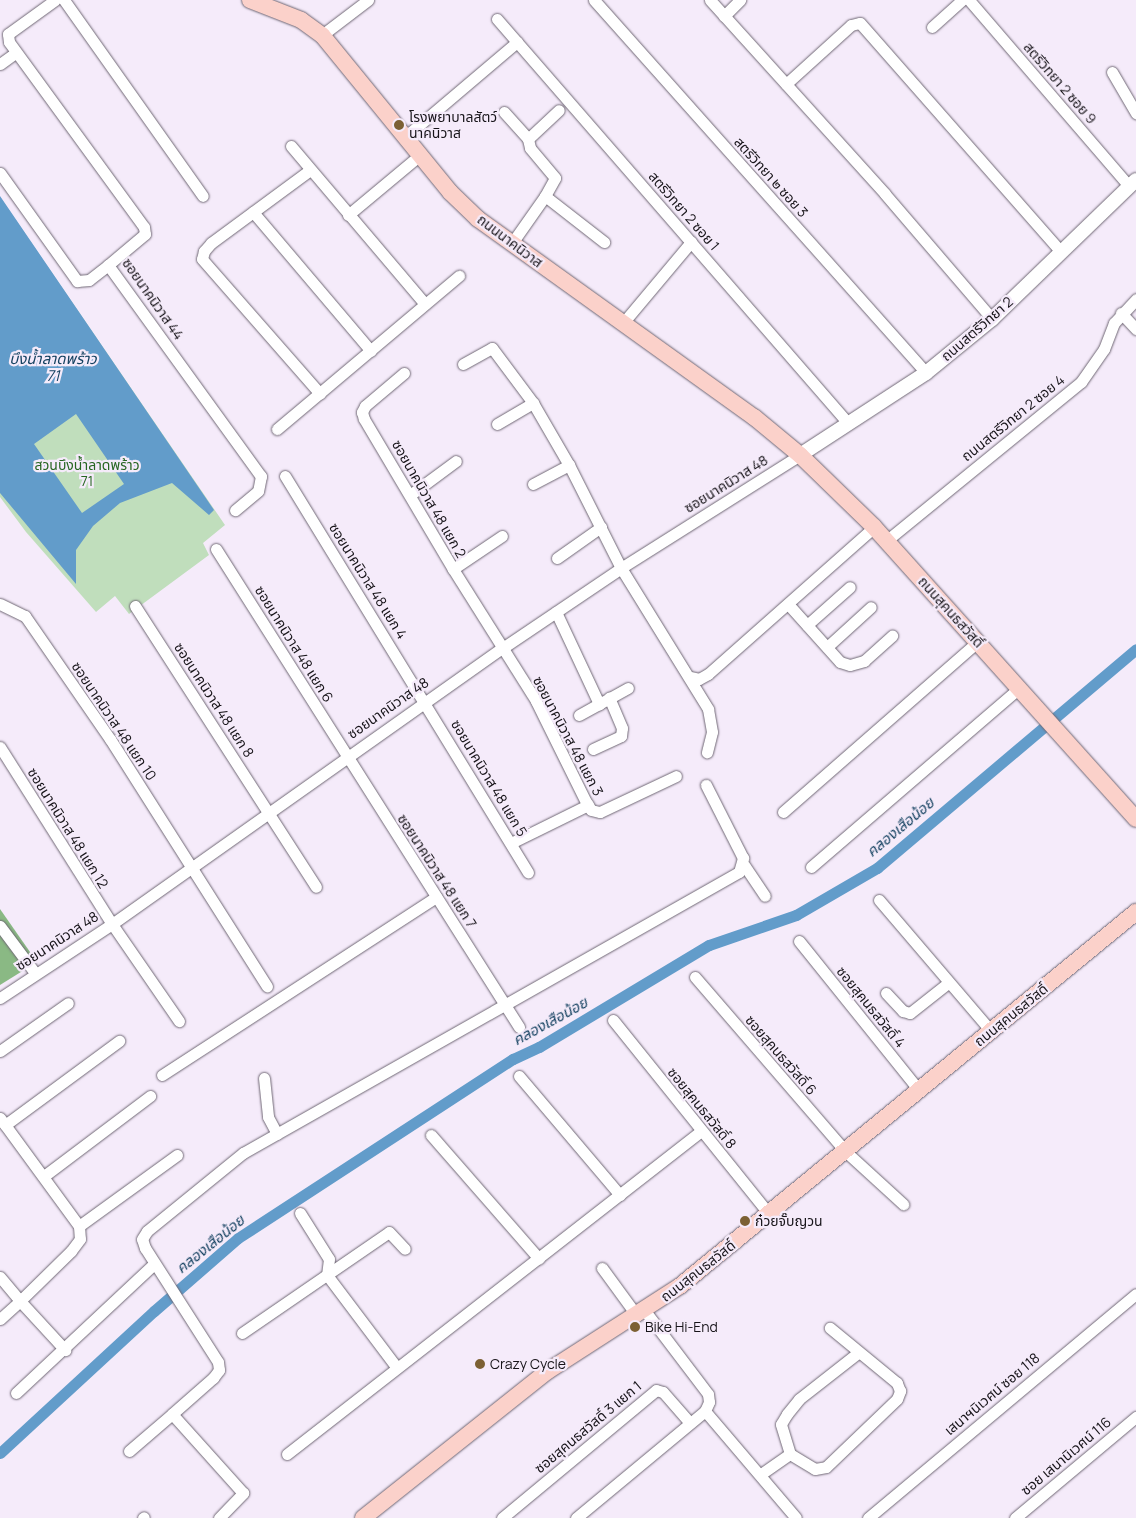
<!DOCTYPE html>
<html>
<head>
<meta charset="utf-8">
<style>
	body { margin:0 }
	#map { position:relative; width:1136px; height:1518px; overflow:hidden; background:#f5ebfa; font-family:Manrope,"Noto Sans Thai",sans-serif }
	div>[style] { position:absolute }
	.green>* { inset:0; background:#c0debc }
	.forest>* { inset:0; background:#8ab984 }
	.water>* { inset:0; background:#629cca }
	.canal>* { height:11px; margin:-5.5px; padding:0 5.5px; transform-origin:5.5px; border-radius:5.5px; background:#629cca }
	.roads { filter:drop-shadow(0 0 1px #6f6774) drop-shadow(0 0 1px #6f6774) }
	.minor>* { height:11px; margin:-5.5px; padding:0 5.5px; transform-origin:5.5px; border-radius:5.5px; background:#fff }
	.tertiary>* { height:14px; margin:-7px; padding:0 7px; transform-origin:7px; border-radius:7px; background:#fff }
	.secondary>* { height:16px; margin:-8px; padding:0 8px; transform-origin:8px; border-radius:8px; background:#fbd1ca }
	.dots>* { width:14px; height:14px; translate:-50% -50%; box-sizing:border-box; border:2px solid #f5ebfa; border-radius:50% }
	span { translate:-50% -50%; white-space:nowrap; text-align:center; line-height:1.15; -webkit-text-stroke:4.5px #f5ebfa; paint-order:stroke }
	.street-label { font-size:14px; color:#171419 }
	.poi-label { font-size:14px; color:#171419 }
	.left { translate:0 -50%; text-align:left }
	.park-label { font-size:14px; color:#276621 }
	.water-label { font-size:15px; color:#154261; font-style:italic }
</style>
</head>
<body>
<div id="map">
	<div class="green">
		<div style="clip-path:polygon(0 197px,225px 525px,203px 543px,209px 555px,129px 614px,115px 596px,96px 612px,26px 532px,0 497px)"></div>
	</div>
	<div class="forest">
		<div style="clip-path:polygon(0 909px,37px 962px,0 985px)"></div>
	</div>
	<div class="water">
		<div style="clip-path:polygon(evenodd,0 196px,214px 510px,209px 515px,172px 483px,120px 503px,93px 526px,76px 550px,76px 584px,0 493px,0 196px,76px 414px,124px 484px,82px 513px,34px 444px,76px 414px)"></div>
	</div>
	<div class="canal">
		<div style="left:0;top:1453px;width:209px;rotate:-42.7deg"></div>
		<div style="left:154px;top:1311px;width:111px;rotate:-41deg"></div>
		<div style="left:238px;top:1238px;width:328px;rotate:-33.1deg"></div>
		<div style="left:513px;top:1059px;width:29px;rotate:-25deg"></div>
		<div style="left:539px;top:1047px;width:198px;rotate:-31deg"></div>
		<div style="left:709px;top:945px;width:92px;rotate:-19deg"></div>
		<div style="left:796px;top:915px;width:94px;rotate:-30.1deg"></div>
		<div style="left:877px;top:868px;width:339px;rotate:-40.2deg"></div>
	</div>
	<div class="roads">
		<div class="minor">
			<div style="left:55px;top:0;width:58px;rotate:144.1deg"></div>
			<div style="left:8px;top:34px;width:8px;rotate:83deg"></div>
			<div style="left:9px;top:42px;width:229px;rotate:53.9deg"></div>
			<div style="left:144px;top:227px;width:7px;rotate:82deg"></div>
			<div style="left:145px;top:234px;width:48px;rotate:140deg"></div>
			<div style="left:108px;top:265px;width:261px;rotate:54.1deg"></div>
			<div style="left:261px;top:476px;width:15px;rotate:101deg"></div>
			<div style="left:258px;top:491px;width:30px;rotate:140deg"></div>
			<div style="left:64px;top:0;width:240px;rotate:54.7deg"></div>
			<div style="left:594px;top:0;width:499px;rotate:48.3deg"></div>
			<div style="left:710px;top:0;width:261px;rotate:47.9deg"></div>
			<div style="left:885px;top:194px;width:165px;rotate:49.4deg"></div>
			<div style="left:969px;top:0;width:245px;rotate:49.3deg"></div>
			<div style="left:724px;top:16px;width:23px;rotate:-45deg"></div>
			<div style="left:497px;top:19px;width:535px;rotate:49.02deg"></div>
			<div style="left:932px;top:27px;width:40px;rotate:-42deg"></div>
			<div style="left:322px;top:35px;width:58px;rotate:-37.3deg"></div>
			<div style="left:0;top:64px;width:19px;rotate:-36deg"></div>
			<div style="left:1112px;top:72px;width:48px;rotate:59.7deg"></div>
			<div style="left:786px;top:84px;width:88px;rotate:-42.2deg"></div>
			<div style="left:851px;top:25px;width:9px;rotate:-13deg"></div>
			<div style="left:860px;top:23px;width:303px;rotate:48.7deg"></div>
			<div style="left:504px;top:112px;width:36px;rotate:48deg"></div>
			<div style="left:528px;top:139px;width:9px;rotate:77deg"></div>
			<div style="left:530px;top:148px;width:39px;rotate:50deg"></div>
			<div style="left:555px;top:178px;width:21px;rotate:119deg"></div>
			<div style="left:545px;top:196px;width:75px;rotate:37.9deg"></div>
			<div style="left:405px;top:137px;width:147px;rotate:-40.3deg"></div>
			<div style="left:528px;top:139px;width:42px;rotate:-43.1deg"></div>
			<div style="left:291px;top:146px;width:207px;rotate:49.7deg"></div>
			<div style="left:310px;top:170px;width:123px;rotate:143.6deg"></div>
			<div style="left:211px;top:243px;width:11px;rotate:131deg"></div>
			<div style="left:204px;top:251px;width:8px;rotate:104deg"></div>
			<div style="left:202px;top:259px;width:179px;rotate:48.8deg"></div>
			<div style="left:0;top:173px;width:133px;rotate:54.5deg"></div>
			<div style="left:77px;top:281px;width:12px;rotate:-5deg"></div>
			<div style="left:89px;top:280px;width:24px;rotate:-38deg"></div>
			<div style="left:253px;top:212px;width:182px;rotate:49.7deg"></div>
			<div style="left:348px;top:215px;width:94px;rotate:-39.8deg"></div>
			<div style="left:512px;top:243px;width:57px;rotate:-54.9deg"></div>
			<div style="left:1121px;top:313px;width:22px;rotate:47deg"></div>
			<div style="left:623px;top:323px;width:106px;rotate:-50deg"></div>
			<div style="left:463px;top:364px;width:33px;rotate:-29deg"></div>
			<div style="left:492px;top:348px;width:69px;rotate:53.3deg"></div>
			<div style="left:533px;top:403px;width:72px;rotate:59.9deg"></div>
			<div style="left:569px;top:465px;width:115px;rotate:63.2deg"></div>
			<div style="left:621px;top:568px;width:166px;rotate:58.3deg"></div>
			<div style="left:708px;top:709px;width:23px;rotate:80deg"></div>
			<div style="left:712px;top:732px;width:21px;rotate:104deg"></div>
			<div style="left:404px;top:373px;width:51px;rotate:139.8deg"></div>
			<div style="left:365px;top:406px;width:7px;rotate:117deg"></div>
			<div style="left:362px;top:412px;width:7px;rotate:74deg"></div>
			<div style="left:364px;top:419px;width:174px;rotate:59.3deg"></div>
			<div style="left:453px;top:569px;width:156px;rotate:57.8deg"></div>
			<div style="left:536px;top:701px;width:113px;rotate:63.7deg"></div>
			<div style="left:586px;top:802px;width:9px;rotate:58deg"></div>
			<div style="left:591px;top:810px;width:9px;rotate:13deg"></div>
			<div style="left:600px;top:812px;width:84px;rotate:-25.3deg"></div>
			<div style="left:497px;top:424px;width:42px;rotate:-30.3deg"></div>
			<div style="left:277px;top:429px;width:238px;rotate:-40.1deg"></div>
			<div style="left:285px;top:476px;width:465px;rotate:58.5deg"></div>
			<div style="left:533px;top:484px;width:41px;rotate:-27.8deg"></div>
			<div style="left:410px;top:495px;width:57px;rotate:-36.5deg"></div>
			<div style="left:886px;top:541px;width:252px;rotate:-39.2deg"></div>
			<div style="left:1081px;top:382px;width:40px;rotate:-55.1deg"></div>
			<div style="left:1104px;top:349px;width:28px;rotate:-69deg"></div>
			<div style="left:1114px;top:323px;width:33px;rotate:-47deg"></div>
			<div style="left:216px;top:549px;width:566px;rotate:57.63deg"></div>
			<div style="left:557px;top:558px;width:54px;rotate:-35.2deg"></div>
			<div style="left:453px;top:569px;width:59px;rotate:-34deg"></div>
			<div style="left:0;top:604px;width:28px;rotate:26deg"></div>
			<div style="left:25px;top:616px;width:150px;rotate:55.4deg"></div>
			<div style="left:110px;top:739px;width:293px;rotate:57.6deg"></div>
			<div style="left:788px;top:604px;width:78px;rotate:48.1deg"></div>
			<div style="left:840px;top:662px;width:10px;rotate:17deg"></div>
			<div style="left:850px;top:665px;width:15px;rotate:-16deg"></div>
			<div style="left:864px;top:661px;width:38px;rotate:-42deg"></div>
			<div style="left:135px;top:606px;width:334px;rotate:57.2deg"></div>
			<div style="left:556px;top:612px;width:102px;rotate:64.9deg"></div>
			<div style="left:599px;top:704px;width:33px;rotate:-29deg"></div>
			<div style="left:807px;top:625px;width:57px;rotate:-41.5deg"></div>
			<div style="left:827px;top:647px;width:59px;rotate:-42.3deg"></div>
			<div style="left:691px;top:677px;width:8px;rotate:14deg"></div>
			<div style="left:699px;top:679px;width:10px;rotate:-29deg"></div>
			<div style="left:708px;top:674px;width:222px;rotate:-41.5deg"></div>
			<div style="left:579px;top:715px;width:23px;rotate:-29deg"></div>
			<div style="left:0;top:747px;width:209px;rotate:57.7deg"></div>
			<div style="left:112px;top:924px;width:118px;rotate:55.4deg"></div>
			<div style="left:593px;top:749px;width:31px;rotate:-25deg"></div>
			<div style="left:621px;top:736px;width:8px;rotate:-83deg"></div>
			<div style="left:622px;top:728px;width:33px;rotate:-113deg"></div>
			<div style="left:783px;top:812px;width:258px;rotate:-41.2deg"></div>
			<div style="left:511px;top:843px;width:86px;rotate:-26.3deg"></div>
			<div style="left:744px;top:865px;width:37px;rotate:56deg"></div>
			<div style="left:811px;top:867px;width:274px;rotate:-40.7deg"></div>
			<div style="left:879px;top:900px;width:172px;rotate:49.5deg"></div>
			<div style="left:0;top:926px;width:59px;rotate:53.3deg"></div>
			<div style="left:799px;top:941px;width:191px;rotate:51.2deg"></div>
			<div style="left:695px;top:977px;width:230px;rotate:49.2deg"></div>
			<div style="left:845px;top:1151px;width:79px;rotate:42.4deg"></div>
			<div style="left:886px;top:993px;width:25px;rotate:47deg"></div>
			<div style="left:903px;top:1011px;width:7px;rotate:16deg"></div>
			<div style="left:910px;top:1013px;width:48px;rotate:-38.3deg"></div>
			<div style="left:0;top:998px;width:134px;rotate:-33.5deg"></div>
			<div style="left:112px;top:924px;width:476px;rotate:-35.3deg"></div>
			<div style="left:501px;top:649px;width:145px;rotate:-34deg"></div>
			<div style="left:621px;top:568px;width:212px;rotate:-32.3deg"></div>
			<div style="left:613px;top:1020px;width:249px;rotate:51.2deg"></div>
			<div style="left:0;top:1051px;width:83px;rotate:-35.2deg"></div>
			<div style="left:162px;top:1075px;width:327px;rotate:-33deg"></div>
			<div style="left:519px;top:1076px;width:156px;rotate:49.7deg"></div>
			<div style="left:264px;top:1078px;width:39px;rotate:84deg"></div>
			<div style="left:268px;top:1117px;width:19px;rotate:62deg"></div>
			<div style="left:0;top:1118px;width:134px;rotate:53.8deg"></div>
			<div style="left:79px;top:1226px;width:13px;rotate:86deg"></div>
			<div style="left:80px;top:1239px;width:15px;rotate:127deg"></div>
			<div style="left:71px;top:1251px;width:71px;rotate:135.6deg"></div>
			<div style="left:20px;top:1301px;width:67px;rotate:47.4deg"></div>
			<div style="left:5px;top:1125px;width:142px;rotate:-36.4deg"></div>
			<div style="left:431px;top:1135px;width:164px;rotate:48.9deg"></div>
			<div style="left:44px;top:1176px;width:133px;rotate:-37deg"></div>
			<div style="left:300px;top:1213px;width:54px;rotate:57.8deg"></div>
			<div style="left:329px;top:1259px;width:16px;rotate:97deg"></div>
			<div style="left:79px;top:1226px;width:121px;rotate:-35.9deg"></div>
			<div style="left:602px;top:1268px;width:59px;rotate:53.9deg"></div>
			<div style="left:327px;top:1275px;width:116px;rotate:53deg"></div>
			<div style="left:0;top:1277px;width:31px;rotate:50deg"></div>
			<div style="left:20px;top:1301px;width:27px;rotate:138deg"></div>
			<div style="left:242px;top:1333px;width:178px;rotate:-34.5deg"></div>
			<div style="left:389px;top:1232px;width:23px;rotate:47deg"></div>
			<div style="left:16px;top:1393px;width:189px;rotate:-43.1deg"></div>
			<div style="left:705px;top:1411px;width:140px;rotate:49.6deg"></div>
			<div style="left:129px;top:1451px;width:57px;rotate:-40.7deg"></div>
			<div style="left:287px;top:1454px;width:525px;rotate:-37.96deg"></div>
			<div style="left:790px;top:1454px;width:31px;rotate:-107deg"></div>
			<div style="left:781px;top:1424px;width:12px;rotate:-59deg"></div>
			<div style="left:787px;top:1414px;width:19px;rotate:-51deg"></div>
			<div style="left:799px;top:1399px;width:76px;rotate:-38.1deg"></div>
			<div style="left:761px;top:1474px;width:35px;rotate:-35deg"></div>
			<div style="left:790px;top:1454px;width:29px;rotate:31deg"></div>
			<div style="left:815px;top:1469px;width:11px;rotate:-10deg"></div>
			<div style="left:826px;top:1467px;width:98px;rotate:-43.8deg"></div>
			<div style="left:897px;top:1399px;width:9px;rotate:-69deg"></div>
			<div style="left:900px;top:1391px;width:9px;rotate:-111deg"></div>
			<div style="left:897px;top:1383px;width:87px;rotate:-140.6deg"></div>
			<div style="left:143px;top:1518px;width:1px;rotate:-45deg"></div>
			<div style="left:219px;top:1518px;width:35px;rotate:-46deg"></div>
			<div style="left:243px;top:1493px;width:106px;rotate:-131.9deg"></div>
			<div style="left:172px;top:1414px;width:55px;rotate:-41.3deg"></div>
			<div style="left:213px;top:1378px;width:10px;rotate:-53deg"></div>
			<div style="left:219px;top:1370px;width:8px;rotate:-97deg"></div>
			<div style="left:218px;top:1362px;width:135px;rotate:-122.6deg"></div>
			<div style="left:145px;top:1248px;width:9px;rotate:-108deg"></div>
			<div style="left:142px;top:1239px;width:9px;rotate:-58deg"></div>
			<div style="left:147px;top:1231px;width:124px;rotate:-39.1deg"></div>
			<div style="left:243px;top:1153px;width:570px;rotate:-29.53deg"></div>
			<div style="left:739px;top:872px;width:15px;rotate:-74deg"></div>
			<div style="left:743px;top:858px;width:82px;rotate:-116.9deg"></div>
			<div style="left:502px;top:1518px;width:200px;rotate:-39.7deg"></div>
			<div style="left:656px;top:1390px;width:7px;rotate:16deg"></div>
			<div style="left:663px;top:1392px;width:41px;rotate:48.9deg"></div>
			<div style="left:576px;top:1518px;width:168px;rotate:-39.7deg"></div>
			<div style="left:705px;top:1411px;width:10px;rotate:-66deg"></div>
			<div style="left:709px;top:1402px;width:8px;rotate:-97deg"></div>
			<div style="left:708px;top:1394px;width:104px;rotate:-127.2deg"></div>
			<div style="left:868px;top:1518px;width:349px;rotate:-39.9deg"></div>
			<div style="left:1015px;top:1518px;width:158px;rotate:-39.9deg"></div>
		</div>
		<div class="tertiary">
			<div style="left:800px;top:455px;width:150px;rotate:-33.1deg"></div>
			<div style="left:926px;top:373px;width:85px;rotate:-39.3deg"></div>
			<div style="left:992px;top:319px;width:200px;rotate:-44deg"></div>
		</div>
		<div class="secondary">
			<div style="left:250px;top:0;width:55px;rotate:21.4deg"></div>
			<div style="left:301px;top:20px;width:26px;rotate:36deg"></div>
			<div style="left:322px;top:35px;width:203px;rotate:50.8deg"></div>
			<div style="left:450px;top:192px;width:39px;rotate:44deg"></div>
			<div style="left:478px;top:219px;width:340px;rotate:35.7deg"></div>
			<div style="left:754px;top:417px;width:60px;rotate:39.6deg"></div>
			<div style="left:800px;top:455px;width:103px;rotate:44.2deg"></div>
			<div style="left:874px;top:527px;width:392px;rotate:48.1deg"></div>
			<div style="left:363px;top:1518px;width:236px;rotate:-38.5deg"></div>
			<div style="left:548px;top:1371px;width:157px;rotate:-32.8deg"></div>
			<div style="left:680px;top:1286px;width:590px;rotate:-39.36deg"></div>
		</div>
	</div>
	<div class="dots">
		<div style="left:399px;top:125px;background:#7c6033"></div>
		<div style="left:745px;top:1221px;background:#7c6033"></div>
		<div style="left:635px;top:1327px;background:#7c6033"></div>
		<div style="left:480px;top:1364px;background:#7c6033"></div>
	</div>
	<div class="street-label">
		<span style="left:1060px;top:83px;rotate:49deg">สตรีวิทยา 2 ซอย 9</span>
		<span style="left:771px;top:177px;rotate:48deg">สตรีวิทยา ๒ ซอย 3</span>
		<span style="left:684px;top:211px;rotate:49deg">สตรีวิทยา 2 ซอย 1</span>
		<span style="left:510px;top:241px;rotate:37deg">ถนนนาคนิวาส</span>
		<span style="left:153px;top:299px;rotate:55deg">ซอยนาคนิวาส 44</span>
		<span style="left:977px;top:329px;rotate:-41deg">ถนนสตรีวิทยา 2</span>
		<span style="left:1013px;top:418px;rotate:-39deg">ถนนสตรีวิทยา 2 ซอย 4</span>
		<span style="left:726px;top:484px;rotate:-32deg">ซอยนาคนิวาส 48</span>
		<span style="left:429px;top:499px;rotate:60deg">ซอยนาคนิวาส 48 แยก 2</span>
		<span style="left:368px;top:581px;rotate:58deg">ซอยนาคนิวาส 48 แยก 4</span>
		<span style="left:951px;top:612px;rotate:48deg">ถนนสุคนธสวัสดิ์</span>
		<span style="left:294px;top:644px;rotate:58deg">ซอยนาคนิวาส 48 แยก 6</span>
		<span style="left:214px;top:700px;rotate:57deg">ซอยนาคนิวาส 48 แยก 8</span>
		<span style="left:388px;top:708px;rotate:-35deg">ซอยนาคนิวาส 48</span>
		<span style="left:114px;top:721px;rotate:56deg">ซอยนาคนิวาส 48 แยก 10</span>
		<span style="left:568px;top:736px;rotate:62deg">ซอยนาคนิวาส 48 แยก 3</span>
		<span style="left:489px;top:778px;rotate:59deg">ซอยนาคนิวาส 48 แยก 5</span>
		<span style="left:68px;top:828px;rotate:58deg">ซอยนาคนิวาส 48 แยก 12</span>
		<span style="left:437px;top:871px;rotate:57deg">ซอยนาคนิวาส 48 แยก 7</span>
		<span style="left:57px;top:941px;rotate:-33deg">ซอยนาคนิวาส 48</span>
		<span style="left:871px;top:1007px;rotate:51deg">ซอยสุคนธสวัสดิ์ 4</span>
		<span style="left:1011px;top:1015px;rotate:-39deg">ถนนสุคนธสวัสดิ์</span>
		<span style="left:781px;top:1055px;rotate:49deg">ซอยสุคนธสวัสดิ์ 6</span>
		<span style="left:702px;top:1108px;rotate:51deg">ซอยสุคนธสวัสดิ์ 8</span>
		<span style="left:698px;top:1271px;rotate:-38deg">ถนนสุคนธสวัสดิ์</span>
		<span style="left:992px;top:1394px;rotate:-40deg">เสนาฯนิเวศน์ ซอย 118</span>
		<span style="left:588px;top:1427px;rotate:-40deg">ซอยสุคนธสวัสดิ์ 3 แยก 1</span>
		<span style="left:1066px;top:1456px;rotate:-40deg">ซอย เสนานิเวศน์ 116</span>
	</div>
	<div class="poi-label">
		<span class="left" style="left:409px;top:125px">โรงพยาบาลสัตว์<br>นาคนิวาส</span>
		<span class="left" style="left:755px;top:1221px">ก๋วยจั๊บญวน</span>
		<span class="left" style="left:645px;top:1327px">Bike Hi-End</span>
		<span class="left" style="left:490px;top:1364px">Crazy Cycle</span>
	</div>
	<div class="park-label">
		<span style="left:87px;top:473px">สวนบึงน้ำลาดพร้าว<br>71</span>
	</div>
	<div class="water-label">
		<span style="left:53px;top:367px">บึงน้ำลาดพร้าว<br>71</span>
		<span style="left:900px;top:827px;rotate:-40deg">คลองเสือน้อย</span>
		<span style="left:550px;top:1021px;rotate:-29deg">คลองเสือน้อย</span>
		<span style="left:210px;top:1244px;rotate:-39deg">คลองเสือน้อย</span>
	</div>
</div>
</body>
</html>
